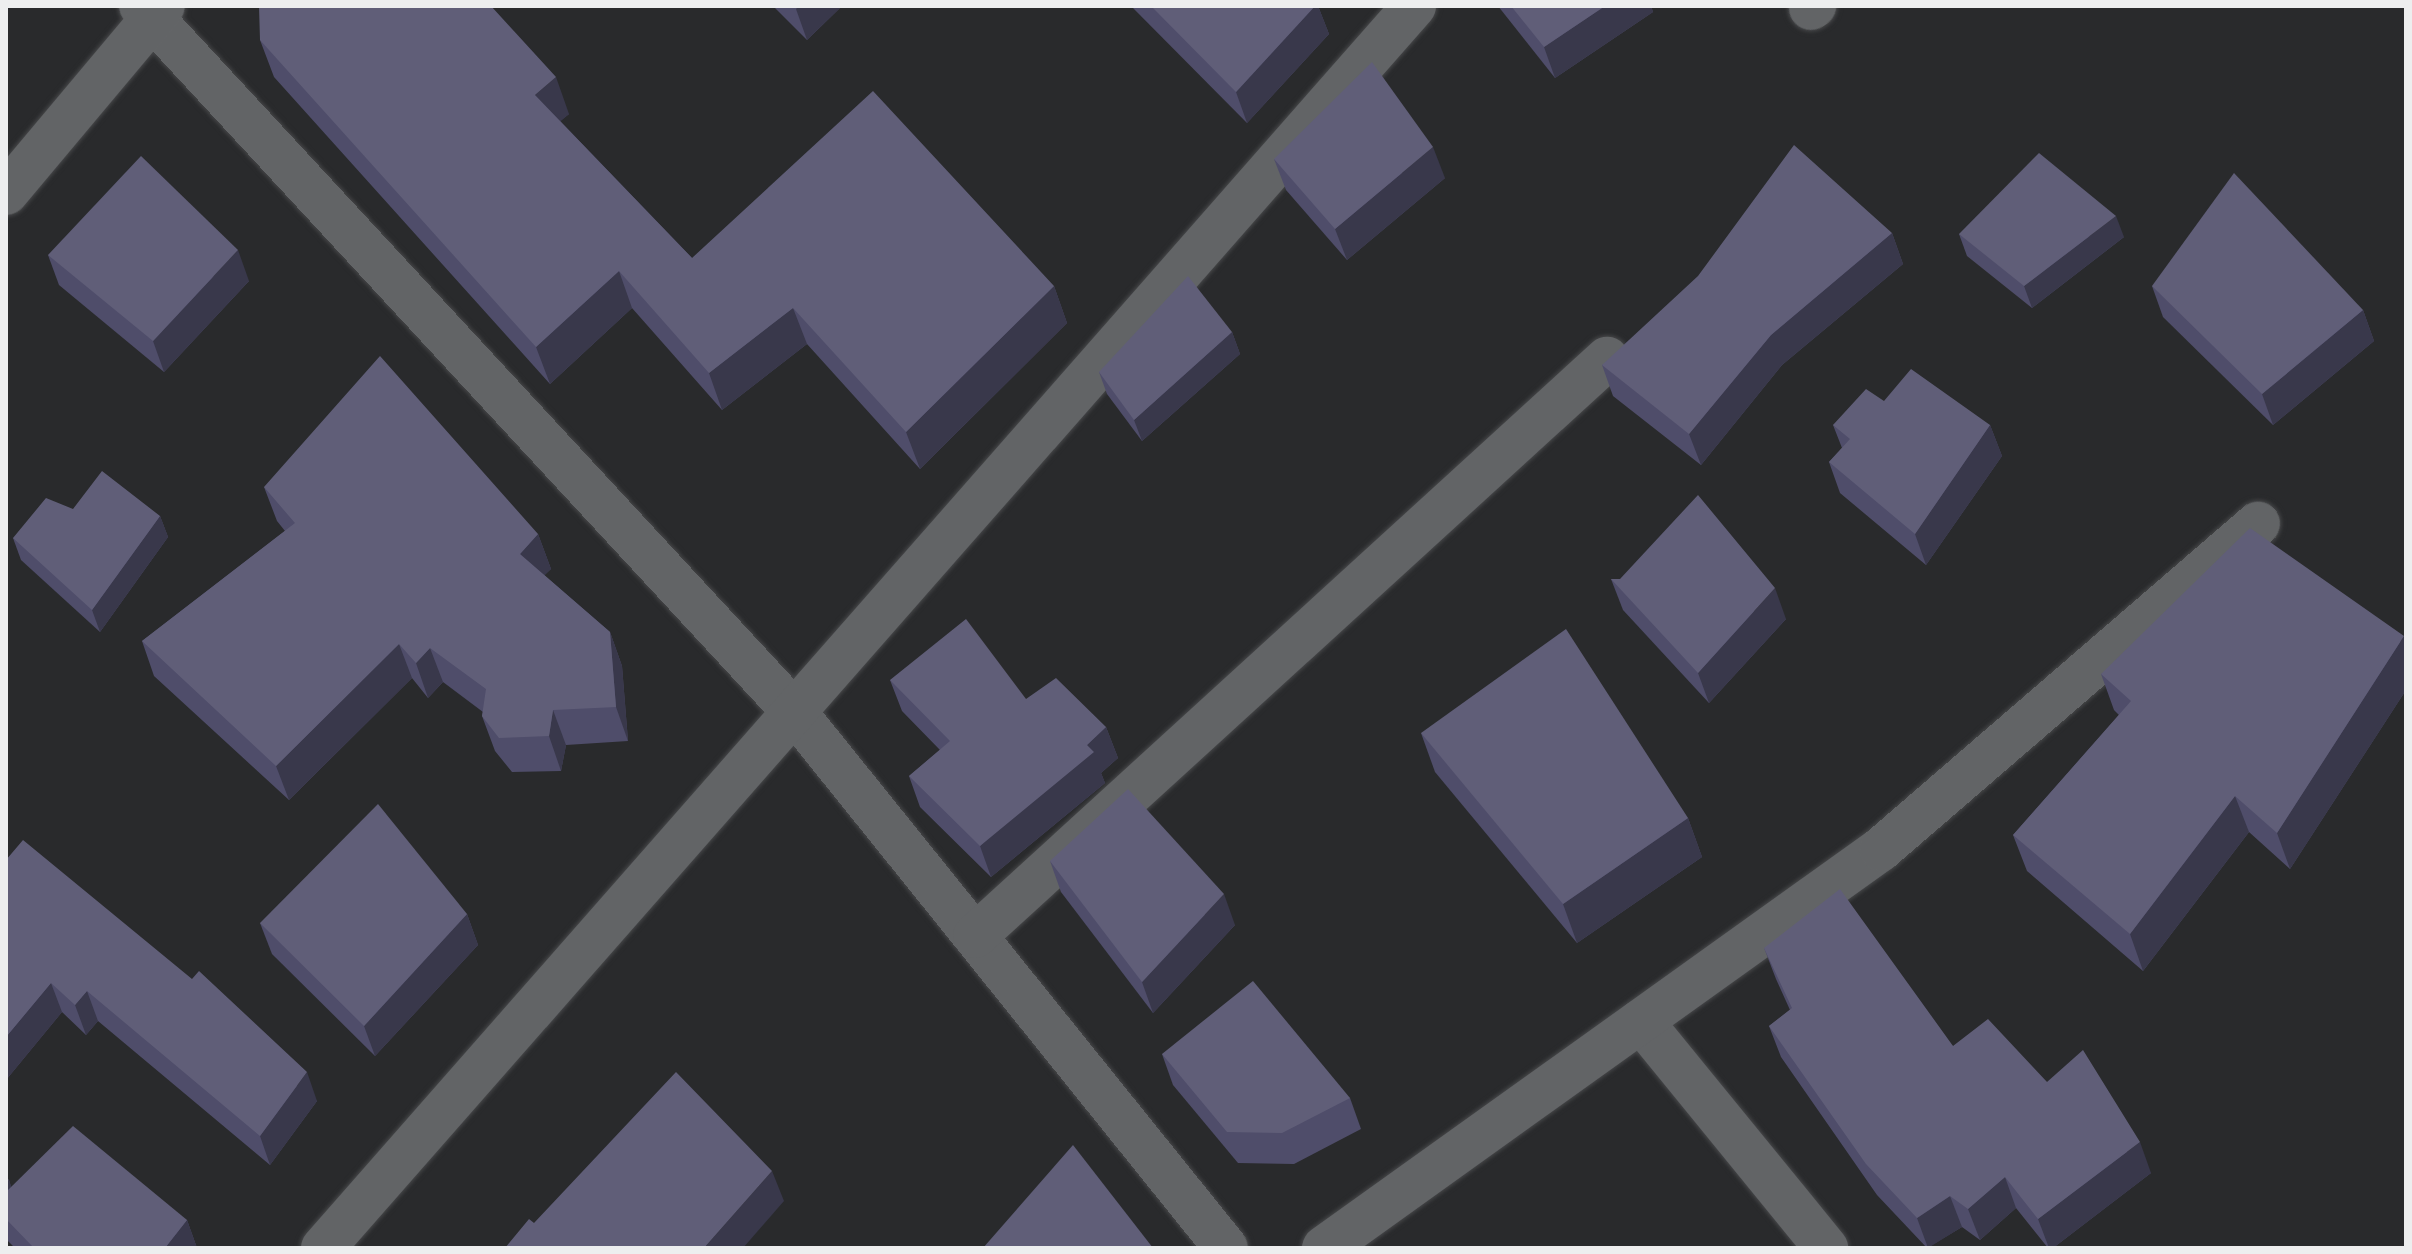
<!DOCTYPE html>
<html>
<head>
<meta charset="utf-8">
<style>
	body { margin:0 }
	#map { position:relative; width:2412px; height:1254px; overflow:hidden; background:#292a2c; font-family:"Libre Baskerville",serif }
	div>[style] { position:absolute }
	.roads { filter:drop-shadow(0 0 2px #464749) drop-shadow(0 0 2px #464749) }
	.minor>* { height:44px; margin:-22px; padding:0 22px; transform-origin:22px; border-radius:22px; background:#626466 }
	.wall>* { inset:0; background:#4f4d6a }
	.shaded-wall>* { inset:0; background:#39384b }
	.building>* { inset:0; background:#605e78 }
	span { translate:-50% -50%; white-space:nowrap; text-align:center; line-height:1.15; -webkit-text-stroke:6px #121213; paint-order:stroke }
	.frame { position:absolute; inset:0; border:8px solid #edeeef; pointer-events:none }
</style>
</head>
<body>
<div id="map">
	<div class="roads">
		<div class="minor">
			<div style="left:141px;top:6px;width:966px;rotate:47.22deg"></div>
			<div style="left:797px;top:715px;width:684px;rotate:51.17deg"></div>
			<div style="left:1811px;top:8px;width:4px;rotate:-34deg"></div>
			<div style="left:6px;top:193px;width:244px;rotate:-50deg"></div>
			<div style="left:975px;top:936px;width:856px;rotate:-42.4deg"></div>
			<div style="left:1641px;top:1021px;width:293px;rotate:50.8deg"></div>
			<div style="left:323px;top:1248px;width:1653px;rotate:-48.7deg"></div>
			<div style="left:1324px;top:1248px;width:685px;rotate:-35.62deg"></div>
			<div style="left:1881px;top:849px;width:498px;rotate:-40.8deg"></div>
		</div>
	</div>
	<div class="wall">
		<div style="clip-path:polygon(773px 6px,842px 6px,807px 40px)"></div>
		<div style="clip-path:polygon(1131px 6px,1318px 6px,1329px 34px,1247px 123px)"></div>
		<div style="clip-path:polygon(1498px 6px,1651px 6px,1653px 12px,1555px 78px)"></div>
		<div style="clip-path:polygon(260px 40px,569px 114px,560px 121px,692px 258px,1054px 286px,1067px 323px,920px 469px,807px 344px,722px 410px,632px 308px,550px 384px,274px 77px)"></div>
		<div style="clip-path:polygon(1274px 159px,1445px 178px,1347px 260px,1286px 190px)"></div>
		<div style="clip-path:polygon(1892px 233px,1903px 264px,1782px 365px,1701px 465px,1613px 396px,1602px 365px)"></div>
		<div style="clip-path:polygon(1959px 234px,2124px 237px,2032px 308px,1967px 256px)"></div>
		<div style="clip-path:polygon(48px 255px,249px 281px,164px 372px,59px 285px)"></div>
		<div style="clip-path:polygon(2152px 286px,2363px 310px,2374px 341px,2273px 425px,2163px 317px)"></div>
		<div style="clip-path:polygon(1232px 332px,1240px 354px,1142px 441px,1107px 394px,1099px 372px)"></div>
		<div style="clip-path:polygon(1884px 401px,1990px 425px,2002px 456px,1926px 565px,1840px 493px,1829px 462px,1842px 448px,1833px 425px)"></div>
		<div style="clip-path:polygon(264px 487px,538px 534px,551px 569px,544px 575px,610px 632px,622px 666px,628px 741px,566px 745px,561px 771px,512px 772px,495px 751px,482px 716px,483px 712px,443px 682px,428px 698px,412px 678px,289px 800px,154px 676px,142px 641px,285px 531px,277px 521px)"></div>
		<div style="clip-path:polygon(160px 516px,168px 537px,100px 632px,21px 560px,13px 538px)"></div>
		<div style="clip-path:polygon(1611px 579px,1620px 579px,1786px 619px,1709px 703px,1623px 610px)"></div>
		<div style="clip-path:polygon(2406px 641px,2406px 690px,2290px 869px,2249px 832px,2143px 971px,2027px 871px,2013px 835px,2119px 715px,2114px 710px,2101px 674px)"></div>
		<div style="clip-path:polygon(890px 680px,1026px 699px,1106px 727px,1118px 758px,1101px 773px,1105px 783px,991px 877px,920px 807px,909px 776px,940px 750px,902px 711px)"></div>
		<div style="clip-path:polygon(1421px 733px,1688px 818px,1702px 857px,1577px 943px,1435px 772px)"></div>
		<div style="clip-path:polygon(6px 860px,317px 1101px,270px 1165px,98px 1021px,86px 1035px,62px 1012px,6px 1080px)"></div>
		<div style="clip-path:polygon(1050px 861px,1235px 925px,1153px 1013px,1061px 892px)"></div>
		<div style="clip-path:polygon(467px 914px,478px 945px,375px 1056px,272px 954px,260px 923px)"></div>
		<div style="clip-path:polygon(1764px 948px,1953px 1046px,2047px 1082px,2151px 1173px,2053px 1248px,2048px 1248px,2016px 1208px,1980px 1240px,1962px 1227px,1927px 1248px,1877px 1195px,1781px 1057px,1769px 1026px,1790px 1010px,1776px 979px)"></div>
		<div style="clip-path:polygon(1162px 1054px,1350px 1098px,1361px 1129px,1294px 1164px,1238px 1163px,1173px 1085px)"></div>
		<div style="clip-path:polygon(6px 1177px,9px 1180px,11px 1187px,187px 1220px,197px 1248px,15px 1248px,6px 1239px)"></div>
	</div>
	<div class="shaded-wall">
		<div style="clip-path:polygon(799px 6px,842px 6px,807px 40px,796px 9px)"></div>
		<div style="clip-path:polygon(1315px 6px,1318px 6px,1329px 34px,1247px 123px,1236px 92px)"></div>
		<div style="clip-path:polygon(1605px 6px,1651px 6px,1653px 12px,1555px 78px,1544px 47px)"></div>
		<div style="clip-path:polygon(556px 77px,569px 114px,548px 132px,535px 95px)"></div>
		<div style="clip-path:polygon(1433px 147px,1445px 178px,1347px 260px,1335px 229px)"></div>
		<div style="clip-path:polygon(2116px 216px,2124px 237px,2032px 308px,2024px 286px)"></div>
		<div style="clip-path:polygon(1892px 233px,1903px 264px,1782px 365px,1701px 465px,1689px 434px,1771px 335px)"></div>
		<div style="clip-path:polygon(238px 250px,249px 281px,164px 372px,153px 341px)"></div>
		<div style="clip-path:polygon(619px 271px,632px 308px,550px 384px,536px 347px)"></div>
		<div style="clip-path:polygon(1054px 286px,1067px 323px,920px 469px,906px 432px)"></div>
		<div style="clip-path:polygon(793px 308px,807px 344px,722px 410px,709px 373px)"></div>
		<div style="clip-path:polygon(2363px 310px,2374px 341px,2273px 425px,2262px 394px)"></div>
		<div style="clip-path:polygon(1232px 332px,1240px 354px,1142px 441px,1134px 420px)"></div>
		<div style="clip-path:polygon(1990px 425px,2002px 456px,1926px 565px,1915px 534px)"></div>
		<div style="clip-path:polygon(160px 516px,168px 537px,100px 632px,92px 610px)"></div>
		<div style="clip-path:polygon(538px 534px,551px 569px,532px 588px,520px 554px)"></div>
		<div style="clip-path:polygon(1775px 588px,1786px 619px,1709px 703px,1698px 673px)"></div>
		<div style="clip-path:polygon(610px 632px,622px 666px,628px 741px,616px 707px)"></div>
		<div style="clip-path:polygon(2404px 636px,2406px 641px,2406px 690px,2290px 869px,2277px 833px)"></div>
		<div style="clip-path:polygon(399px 644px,412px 678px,289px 800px,276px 766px)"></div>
		<div style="clip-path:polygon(430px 648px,443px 682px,428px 698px,416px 663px)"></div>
		<div style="clip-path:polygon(553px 710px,566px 745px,561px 771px,549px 736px)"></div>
		<div style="clip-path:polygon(1106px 727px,1118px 758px,1101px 773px,1105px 783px,991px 877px,980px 846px)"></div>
		<div style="clip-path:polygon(2235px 796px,2249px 832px,2143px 971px,2130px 934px)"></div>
		<div style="clip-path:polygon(1688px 818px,1702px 857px,1577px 943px,1563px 904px)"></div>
		<div style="clip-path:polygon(1224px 894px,1235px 925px,1153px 1013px,1142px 982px)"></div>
		<div style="clip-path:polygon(467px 914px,478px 945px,375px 1056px,364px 1026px)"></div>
		<div style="clip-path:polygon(51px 983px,62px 1012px,6px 1080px,6px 1037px)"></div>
		<div style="clip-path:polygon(87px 991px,98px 1021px,86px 1035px,75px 1005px)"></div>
		<div style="clip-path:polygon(307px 1072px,317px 1101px,270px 1165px,260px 1136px)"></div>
		<div style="clip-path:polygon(2140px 1142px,2151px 1173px,2053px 1248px,2049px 1248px,2038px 1219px)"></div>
		<div style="clip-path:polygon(772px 1171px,784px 1201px,743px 1248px,704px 1248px)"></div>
		<div style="clip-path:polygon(2005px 1177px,2016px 1208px,1980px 1240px,1968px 1209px)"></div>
		<div style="clip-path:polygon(9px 1180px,19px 1209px,6px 1219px,6px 1182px)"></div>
		<div style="clip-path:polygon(1950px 1196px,1962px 1227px,1928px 1248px,1917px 1218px)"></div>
		<div style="clip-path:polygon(187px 1220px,197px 1248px,165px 1248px)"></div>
	</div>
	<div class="building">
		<div style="clip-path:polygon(259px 6px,491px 6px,556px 77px,535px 95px,692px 258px,873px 91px,1054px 286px,906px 432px,793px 308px,709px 373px,619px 271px,536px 347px,260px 40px)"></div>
		<div style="clip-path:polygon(1151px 6px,1315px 6px,1236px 92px)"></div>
		<div style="clip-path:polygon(1511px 6px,1605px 6px,1544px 47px)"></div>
		<div style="clip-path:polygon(1372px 62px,1433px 147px,1335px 229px,1274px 159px)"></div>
		<div style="clip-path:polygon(1794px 145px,1892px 233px,1771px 335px,1689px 434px,1602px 365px,1698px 276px)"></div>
		<div style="clip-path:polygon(2039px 153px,2116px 216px,2024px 286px,1959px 234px)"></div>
		<div style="clip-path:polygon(141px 156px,238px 250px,153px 341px,48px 255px)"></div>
		<div style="clip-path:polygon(2234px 173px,2363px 310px,2262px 394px,2152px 286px)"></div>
		<div style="clip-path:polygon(1188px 276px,1232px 332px,1134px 420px,1099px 372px)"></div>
		<div style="clip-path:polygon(380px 356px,538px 534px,520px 554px,610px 632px,616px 707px,553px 710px,549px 736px,499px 738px,482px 716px,486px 689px,430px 648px,416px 663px,399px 644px,276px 766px,142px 641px,295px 523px,264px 487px)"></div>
		<div style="clip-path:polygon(1911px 369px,1990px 425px,1915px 534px,1829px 462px,1850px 439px,1833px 425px,1866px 389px,1884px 401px)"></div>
		<div style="clip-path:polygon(102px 471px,160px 516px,92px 610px,13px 538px,46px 498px,73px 509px)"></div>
		<div style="clip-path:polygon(1698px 495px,1775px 588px,1698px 673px,1611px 579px,1620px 579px)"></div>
		<div style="clip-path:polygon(2250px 528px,2404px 636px,2277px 833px,2235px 796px,2130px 934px,2013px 835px,2131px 701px,2101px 674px)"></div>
		<div style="clip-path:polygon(966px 619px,1026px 699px,1056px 678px,1106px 727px,1087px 745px,1094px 752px,980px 846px,909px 776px,950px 741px,890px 680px)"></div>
		<div style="clip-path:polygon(1566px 629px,1688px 818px,1563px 904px,1421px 733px)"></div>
		<div style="clip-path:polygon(1128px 789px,1224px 894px,1142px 982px,1050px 861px)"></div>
		<div style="clip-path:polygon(378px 804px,467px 914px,364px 1026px,260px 923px)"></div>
		<div style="clip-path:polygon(23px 840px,192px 979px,199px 971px,307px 1072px,260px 1136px,87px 991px,75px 1005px,51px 983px,6px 1037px,6px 860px)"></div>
		<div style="clip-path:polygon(1840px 889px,1953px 1046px,1988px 1019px,2047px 1082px,2083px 1050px,2140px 1142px,2038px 1219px,2005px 1177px,1968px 1209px,1950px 1196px,1917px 1218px,1866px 1164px,1769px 1026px,1792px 1008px,1764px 948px)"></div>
		<div style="clip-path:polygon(1253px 981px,1350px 1098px,1282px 1133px,1227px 1132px,1162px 1054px)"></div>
		<div style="clip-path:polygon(676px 1072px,772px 1171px,704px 1248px,505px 1248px,529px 1219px,534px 1223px)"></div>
		<div style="clip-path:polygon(73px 1126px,187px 1220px,165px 1248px,34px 1248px,6px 1219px,6px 1192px)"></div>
		<div style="clip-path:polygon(1073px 1145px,1153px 1248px,983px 1248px)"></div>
	</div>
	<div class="frame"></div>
</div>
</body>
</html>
